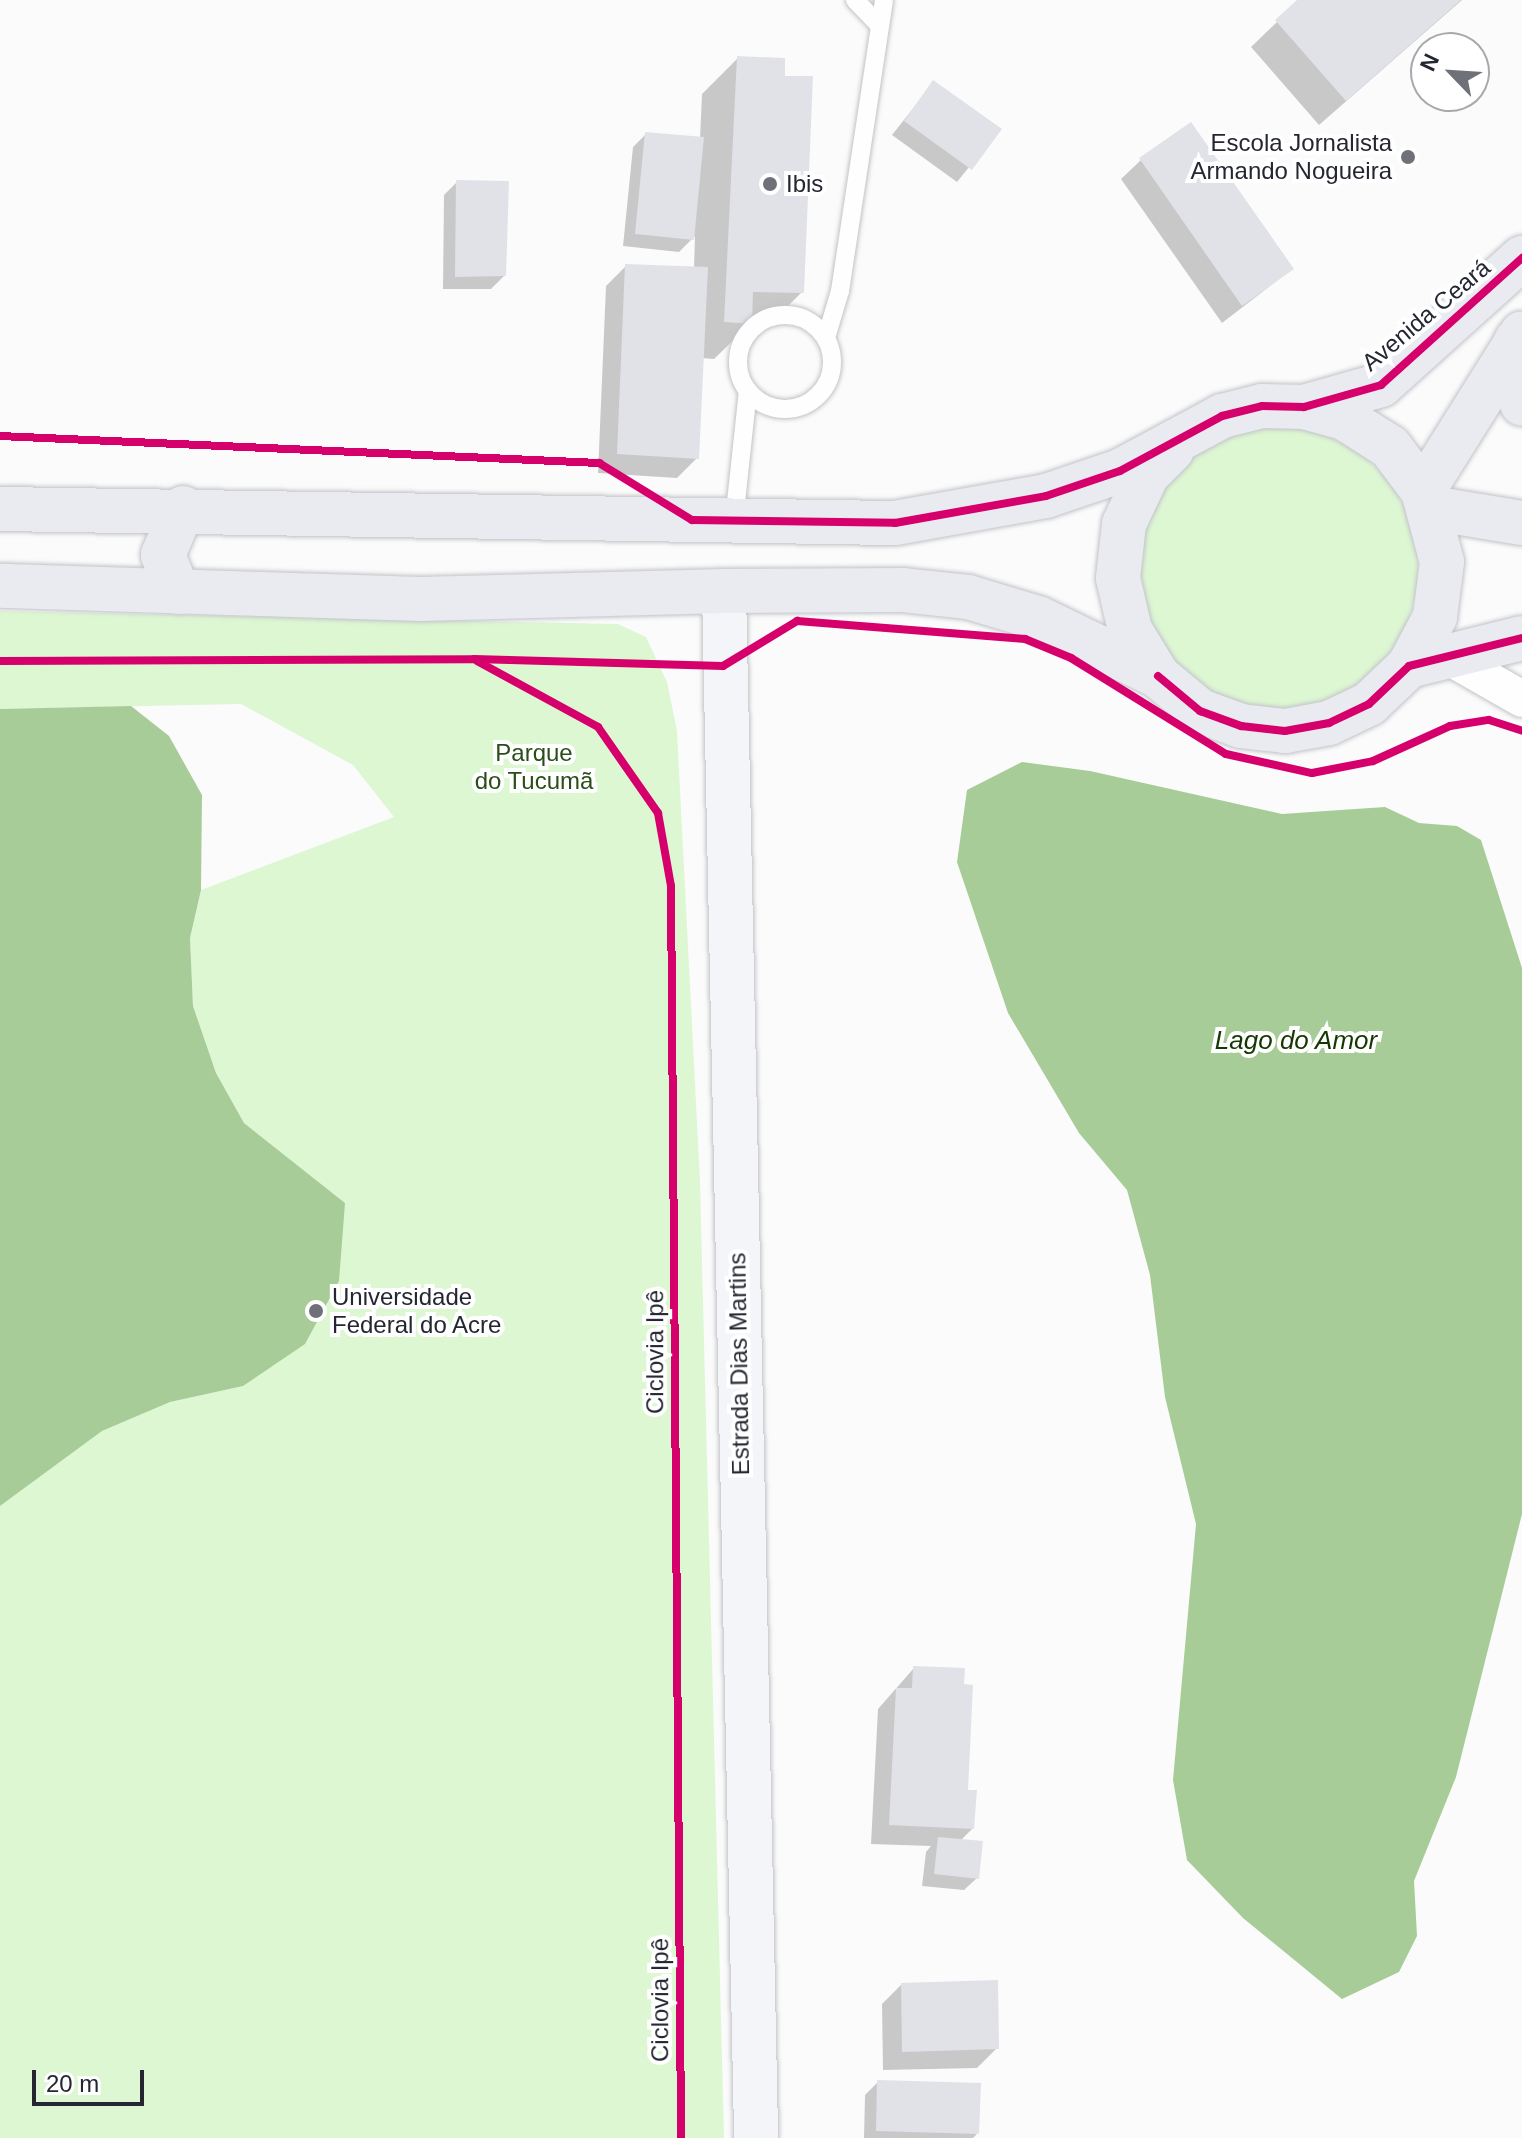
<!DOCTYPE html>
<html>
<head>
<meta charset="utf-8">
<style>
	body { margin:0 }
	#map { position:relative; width:1522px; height:2138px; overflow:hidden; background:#fbfbfb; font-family:Helvetica,sans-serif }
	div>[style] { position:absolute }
	.green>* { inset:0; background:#ddf7d3 }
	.round { border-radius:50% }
	.water>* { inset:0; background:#a7cc97 }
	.shadow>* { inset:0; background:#0003 }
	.building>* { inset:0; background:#e0e2e7 }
	.roads { filter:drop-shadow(0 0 2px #c2c3c8) drop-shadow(0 0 2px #c2c3c8) }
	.lane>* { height:18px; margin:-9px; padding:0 9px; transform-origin:9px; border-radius:9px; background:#fefefe }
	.lane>.ring { margin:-9px; padding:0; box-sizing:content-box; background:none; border:18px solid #fefefe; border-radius:50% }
	.street>* { height:36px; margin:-18px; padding:0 18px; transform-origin:18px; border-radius:18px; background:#fefefe }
	.secondary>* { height:44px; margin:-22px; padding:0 22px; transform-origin:22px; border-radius:22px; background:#f4f5f8 }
	.primary>* { height:44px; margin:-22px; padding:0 22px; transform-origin:22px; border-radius:22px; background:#eaebf1 }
	.cycleway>* { height:8px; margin:-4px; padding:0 4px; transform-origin:4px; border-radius:4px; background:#d6006c }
	.dots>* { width:22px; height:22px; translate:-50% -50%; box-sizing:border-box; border:4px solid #fff; border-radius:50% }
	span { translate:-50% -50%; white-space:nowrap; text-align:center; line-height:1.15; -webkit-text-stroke:8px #fff; paint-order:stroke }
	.poi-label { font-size:24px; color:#242731 }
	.right { translate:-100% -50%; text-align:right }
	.left { translate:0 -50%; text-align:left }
	.street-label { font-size:24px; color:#242731 }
	.park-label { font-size:24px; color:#2a4d19 }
	.water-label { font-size:26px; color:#153701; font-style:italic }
	.north { position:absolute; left:1410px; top:32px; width:80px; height:80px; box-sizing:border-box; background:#fff; border:2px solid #a7a9ad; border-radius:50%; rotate:295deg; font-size:22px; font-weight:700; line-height:32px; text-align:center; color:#242731 }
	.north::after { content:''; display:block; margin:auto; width:28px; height:36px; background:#6f7178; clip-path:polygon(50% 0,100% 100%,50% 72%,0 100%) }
	.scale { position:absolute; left:32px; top:2070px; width:112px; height:36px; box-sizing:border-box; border:4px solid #242731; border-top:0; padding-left:10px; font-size:24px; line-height:28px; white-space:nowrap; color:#242731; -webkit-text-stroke:6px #fff; paint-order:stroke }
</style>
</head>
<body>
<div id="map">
	<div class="green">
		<div class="round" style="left:1136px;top:427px;width:282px;height:282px"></div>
		<div style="clip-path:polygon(0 611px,618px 624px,646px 637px,667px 682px,677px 731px,700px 1181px,724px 2138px,0 2138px,0 1506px,102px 1431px,170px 1402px,243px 1386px,345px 1203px,244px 1123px,216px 1073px,193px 1006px,190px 938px,201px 890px,394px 817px,353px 765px,241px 704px,0 709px)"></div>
	</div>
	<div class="water">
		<div style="clip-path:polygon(131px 706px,169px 736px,202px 795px,201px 890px,190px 938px,193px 1006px,216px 1073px,244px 1123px,345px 1203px,339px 1281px,305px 1344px,243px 1386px,170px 1402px,102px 1431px,0 1506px,0 709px)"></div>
		<div style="clip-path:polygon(1022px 762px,1090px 771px,1282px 814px,1385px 807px,1419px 823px,1457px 826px,1481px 840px,1522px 968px,1522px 1514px,1456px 1777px,1414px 1881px,1417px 1936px,1399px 1972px,1342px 1999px,1243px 1918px,1187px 1860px,1173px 1780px,1196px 1524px,1165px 1397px,1150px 1275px,1127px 1190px,1079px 1133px,1008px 1013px,957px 862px,967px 790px)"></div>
	</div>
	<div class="shadow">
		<div style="clip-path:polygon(1300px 0,1462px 0,1319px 125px,1251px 47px)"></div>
		<div style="clip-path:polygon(738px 58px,802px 292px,766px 328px,746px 328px,714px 359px,701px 358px,697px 458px,677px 478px,598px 473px,606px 286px,626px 266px,694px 269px,695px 236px,679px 252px,623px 246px,633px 147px,646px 134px,700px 139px,702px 94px)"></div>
		<div style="clip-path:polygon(934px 82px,999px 130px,957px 182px,892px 135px)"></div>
		<div style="clip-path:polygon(1141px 160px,1292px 269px,1222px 323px,1121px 179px)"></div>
		<div style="clip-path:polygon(457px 182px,504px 276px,491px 289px,443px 289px,444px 195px)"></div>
		<div style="clip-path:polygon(914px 1668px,966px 1792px,973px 1828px,960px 1841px,977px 1878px,964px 1890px,922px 1886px,926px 1852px,931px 1846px,871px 1844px,878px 1709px)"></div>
		<div style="clip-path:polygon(901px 1985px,997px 2048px,977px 2068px,883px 2070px,882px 2004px)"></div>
		<div style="clip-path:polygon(878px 2082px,977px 2134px,973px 2138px,864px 2138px,865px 2095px)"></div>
	</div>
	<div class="building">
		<div style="clip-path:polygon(1297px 0,1461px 0,1346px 101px,1275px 20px)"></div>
		<div style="clip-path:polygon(737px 56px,785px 58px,785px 76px,813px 76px,804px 293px,753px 292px,752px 324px,724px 322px)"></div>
		<div style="clip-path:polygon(933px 80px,1002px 129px,972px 170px,904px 121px)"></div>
		<div style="clip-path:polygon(1191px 122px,1294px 269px,1242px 306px,1139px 158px)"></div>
		<div style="clip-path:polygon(645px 132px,704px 137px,694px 240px,635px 234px)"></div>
		<div style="clip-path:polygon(456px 180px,509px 181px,506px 276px,455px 277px)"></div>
		<div style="clip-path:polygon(625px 264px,708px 267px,699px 459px,617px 454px)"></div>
		<div style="clip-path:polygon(913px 1666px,965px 1668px,964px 1684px,973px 1685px,968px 1790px,977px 1790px,974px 1829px,889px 1825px,896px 1688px,912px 1688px)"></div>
		<div style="clip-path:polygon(938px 1837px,983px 1841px,979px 1879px,934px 1874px)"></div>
		<div style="clip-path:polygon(998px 1980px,999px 2049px,902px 2052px,901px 1983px)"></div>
		<div style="clip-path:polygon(877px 2080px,981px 2083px,979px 2134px,876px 2131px)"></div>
	</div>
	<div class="roads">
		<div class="lane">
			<div style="left:855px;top:0;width:33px;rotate:46deg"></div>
			<div class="ring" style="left:738px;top:315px;width:76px;height:76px"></div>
			<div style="left:826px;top:338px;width:49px;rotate:-73.4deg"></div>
			<div style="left:840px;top:291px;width:294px;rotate:-81.4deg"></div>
			<div style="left:734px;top:521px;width:131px;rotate:-83.9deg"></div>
		</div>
		<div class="street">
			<div style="left:1447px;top:656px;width:86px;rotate:29.8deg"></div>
		</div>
		<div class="secondary">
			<div style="left:724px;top:591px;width:1547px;rotate:88.81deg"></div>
		</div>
		<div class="primary">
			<div style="left:1516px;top:341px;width:63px;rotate:84.6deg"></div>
			<div style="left:1304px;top:407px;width:80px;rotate:-15.9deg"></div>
			<div style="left:1381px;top:385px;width:190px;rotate:-42deg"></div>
			<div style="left:1423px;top:491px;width:186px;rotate:-57.9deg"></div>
			<div style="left:1431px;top:508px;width:92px;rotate:9.4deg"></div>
			<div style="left:0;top:509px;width:895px;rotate:0.9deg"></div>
			<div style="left:895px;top:523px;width:153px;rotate:-10.1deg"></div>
			<div style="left:1046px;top:496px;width:78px;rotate:-18.7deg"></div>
			<div style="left:1120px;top:471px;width:116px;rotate:-28.3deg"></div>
			<div style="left:1222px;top:416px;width:41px;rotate:-14deg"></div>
			<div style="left:1262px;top:406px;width:42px;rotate:1.4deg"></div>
			<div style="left:1304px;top:407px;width:41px;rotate:15.4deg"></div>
			<div style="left:1344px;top:418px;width:54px;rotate:32.2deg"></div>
			<div style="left:1390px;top:447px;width:55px;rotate:53.1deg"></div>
			<div style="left:1423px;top:491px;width:73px;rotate:75deg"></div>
			<div style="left:1442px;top:562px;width:55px;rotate:97.3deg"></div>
			<div style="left:1435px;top:617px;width:55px;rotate:118deg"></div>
			<div style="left:1409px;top:666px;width:55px;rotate:136.5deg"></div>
			<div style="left:1369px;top:704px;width:44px;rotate:154.6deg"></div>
			<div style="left:1329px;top:723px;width:45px;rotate:169.7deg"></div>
			<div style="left:1285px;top:731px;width:44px;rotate:-173.5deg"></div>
			<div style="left:1241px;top:726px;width:44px;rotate:-159.9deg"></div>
			<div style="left:1200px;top:711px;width:55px;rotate:-140.2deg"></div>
			<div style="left:1158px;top:676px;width:133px;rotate:-154.2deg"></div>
			<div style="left:1038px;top:618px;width:73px;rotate:-163.3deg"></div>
			<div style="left:968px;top:597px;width:65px;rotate:-173.9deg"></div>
			<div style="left:903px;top:590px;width:179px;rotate:179.7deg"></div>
			<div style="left:724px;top:591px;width:304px;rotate:178.5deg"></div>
			<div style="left:420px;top:599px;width:420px;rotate:-178.2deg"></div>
			<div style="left:178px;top:592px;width:40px;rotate:-112deg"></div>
			<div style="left:163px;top:555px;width:51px;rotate:-66.9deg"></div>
			<div style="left:1409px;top:666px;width:116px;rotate:-13.9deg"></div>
			<div style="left:1158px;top:676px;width:54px;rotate:-121.3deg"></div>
			<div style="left:1130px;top:630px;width:53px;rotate:-103deg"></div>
			<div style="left:1118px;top:578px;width:54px;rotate:-83.7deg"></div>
			<div style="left:1124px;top:524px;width:54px;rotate:-64.9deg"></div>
			<div style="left:1147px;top:475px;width:35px;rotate:-45deg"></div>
		</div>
	</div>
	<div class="cycleway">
		<div style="left:0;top:436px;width:600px;rotate:2.58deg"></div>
		<div style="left:599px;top:463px;width:109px;rotate:31.5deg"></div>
		<div style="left:692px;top:520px;width:203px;rotate:0.8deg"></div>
		<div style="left:895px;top:523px;width:153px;rotate:-10.1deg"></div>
		<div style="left:1046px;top:496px;width:78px;rotate:-18.7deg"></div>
		<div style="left:1120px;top:471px;width:116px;rotate:-28.3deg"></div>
		<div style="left:1222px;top:416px;width:41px;rotate:-14deg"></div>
		<div style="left:1262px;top:406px;width:42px;rotate:1.4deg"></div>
		<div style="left:1304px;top:407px;width:80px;rotate:-15.9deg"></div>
		<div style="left:1381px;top:385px;width:190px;rotate:-42deg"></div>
		<div style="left:0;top:661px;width:474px;rotate:-0.2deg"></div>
		<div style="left:474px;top:659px;width:249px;rotate:1.6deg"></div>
		<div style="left:723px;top:666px;width:87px;rotate:-31.3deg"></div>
		<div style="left:797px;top:621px;width:229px;rotate:4.5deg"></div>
		<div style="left:1025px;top:639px;width:50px;rotate:22.4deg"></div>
		<div style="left:1071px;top:658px;width:182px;rotate:31.8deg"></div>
		<div style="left:1226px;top:754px;width:88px;rotate:12.5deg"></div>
		<div style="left:1312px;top:773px;width:62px;rotate:-11.1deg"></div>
		<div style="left:1373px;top:761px;width:85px;rotate:-24.4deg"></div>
		<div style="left:1450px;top:726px;width:39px;rotate:-9deg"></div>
		<div style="left:1489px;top:720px;width:35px;rotate:18deg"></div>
		<div style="left:477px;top:661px;width:138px;rotate:28.6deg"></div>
		<div style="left:598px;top:727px;width:105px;rotate:55.1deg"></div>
		<div style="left:658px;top:813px;width:74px;rotate:79.9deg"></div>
		<div style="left:671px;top:886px;width:1252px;rotate:89.54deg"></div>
		<div style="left:1158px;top:676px;width:55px;rotate:39.8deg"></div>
		<div style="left:1200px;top:711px;width:44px;rotate:20.1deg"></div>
		<div style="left:1241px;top:726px;width:44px;rotate:6.5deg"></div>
		<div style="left:1285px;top:731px;width:45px;rotate:-10.3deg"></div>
		<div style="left:1329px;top:723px;width:44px;rotate:-25.4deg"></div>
		<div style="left:1369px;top:704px;width:55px;rotate:-43.5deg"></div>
		<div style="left:1409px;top:666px;width:116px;rotate:-13.9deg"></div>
	</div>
	<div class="dots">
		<div style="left:1408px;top:157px;background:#6f7178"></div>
		<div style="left:770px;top:184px;background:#6f7178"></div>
		<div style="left:316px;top:1311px;background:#6f7178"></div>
	</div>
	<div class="poi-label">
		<span class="right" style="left:1392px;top:157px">Escola Jornalista<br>Armando Nogueira</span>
		<span class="left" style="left:786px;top:184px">Ibis</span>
		<span class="left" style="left:332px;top:1311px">Universidade<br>Federal do Acre</span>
	</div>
	<div class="street-label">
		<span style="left:1426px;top:315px;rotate:-40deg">Avenida Ceará</span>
		<span style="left:655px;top:1352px;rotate:-90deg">Ciclovia Ipê</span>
		<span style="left:739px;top:1364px;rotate:-91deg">Estrada Dias Martins</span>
		<span style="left:660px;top:2000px;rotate:-90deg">Ciclovia Ipê</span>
	</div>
	<div class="park-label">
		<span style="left:534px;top:767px">Parque<br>do Tucumã</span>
	</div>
	<div class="water-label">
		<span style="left:1296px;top:1041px">Lago do Amor</span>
	</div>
	<div class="north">N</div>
	<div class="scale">20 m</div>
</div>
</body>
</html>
